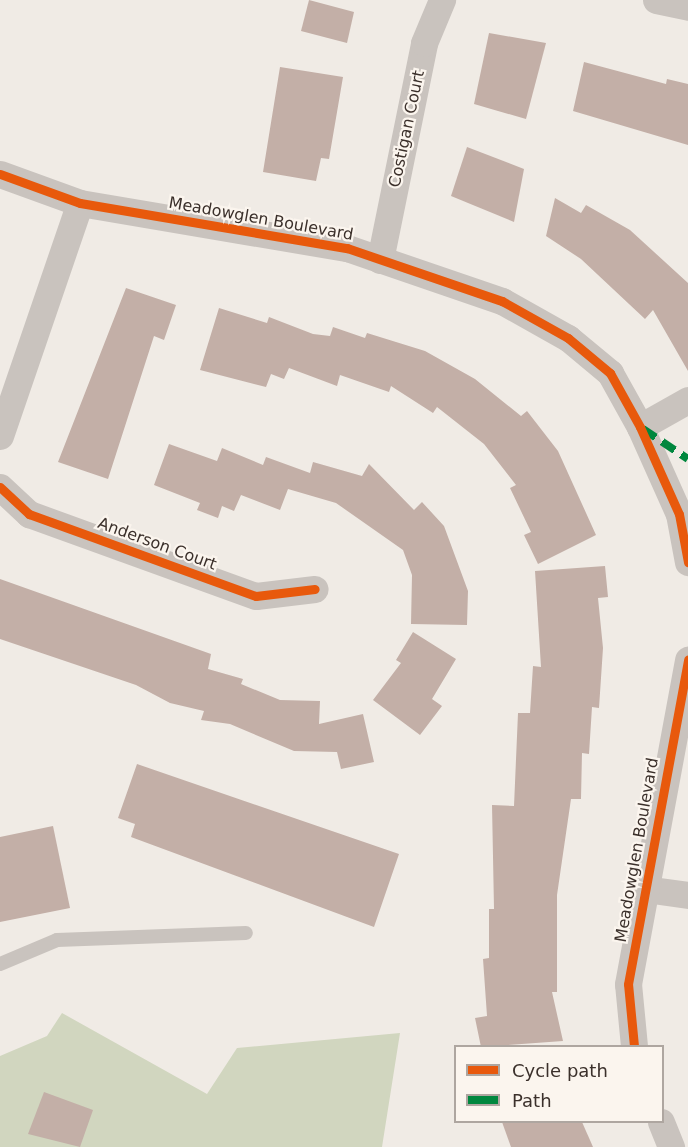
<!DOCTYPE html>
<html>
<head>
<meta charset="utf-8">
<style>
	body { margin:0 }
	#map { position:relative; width:688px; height:1147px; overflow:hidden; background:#f0ebe5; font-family:"DejaVu Sans",sans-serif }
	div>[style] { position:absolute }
	.green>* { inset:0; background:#d1d6bf }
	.building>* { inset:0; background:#c3afa7 }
	.lane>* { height:14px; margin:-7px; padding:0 7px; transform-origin:7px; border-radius:7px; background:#c9c3be }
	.street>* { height:27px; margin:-13.5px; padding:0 13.5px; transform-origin:13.5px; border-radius:13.5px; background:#c9c3be }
	.quiet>* { height:8px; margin-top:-4px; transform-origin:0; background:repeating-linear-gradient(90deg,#00873e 0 15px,transparent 0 23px) }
	.cycleway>* { height:9px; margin:-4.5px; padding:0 4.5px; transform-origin:4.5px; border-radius:4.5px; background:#e8590c }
	span { translate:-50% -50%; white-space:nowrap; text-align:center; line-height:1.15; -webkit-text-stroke:4.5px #fbf5ee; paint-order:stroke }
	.street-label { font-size:16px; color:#3b302b }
	.legend { position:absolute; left:454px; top:1045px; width:210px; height:78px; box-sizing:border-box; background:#fbf5ee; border:2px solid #aea6a0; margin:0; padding:8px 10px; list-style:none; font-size:18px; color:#3b302b }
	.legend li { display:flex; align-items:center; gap:12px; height:30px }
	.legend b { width:30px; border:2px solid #aea6a0 }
</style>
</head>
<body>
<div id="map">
	<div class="green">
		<div style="clip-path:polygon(62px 1013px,207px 1094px,237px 1048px,400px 1033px,382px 1147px,0 1147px,0 1056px,47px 1036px)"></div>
	</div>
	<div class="building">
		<div style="clip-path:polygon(309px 0,354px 12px,347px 43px,301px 31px)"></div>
		<div style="clip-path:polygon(489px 33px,546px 43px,526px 119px,474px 104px)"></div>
		<div style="clip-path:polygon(584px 62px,666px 84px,667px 79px,688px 84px,688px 145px,573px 111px)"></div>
		<div style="clip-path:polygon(280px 67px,343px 77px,329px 159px,321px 158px,316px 181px,263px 172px)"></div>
		<div style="clip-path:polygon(467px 147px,524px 169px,514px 222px,451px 196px)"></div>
		<div style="clip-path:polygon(555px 198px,581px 213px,586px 205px,630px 230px,688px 283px,688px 371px,653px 310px,645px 319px,581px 259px,546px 236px)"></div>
		<div style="clip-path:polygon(126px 288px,176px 305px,164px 340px,154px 336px,108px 479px,58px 462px)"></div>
		<div style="clip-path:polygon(219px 308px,267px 323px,269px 317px,313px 334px,330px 336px,333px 327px,365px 338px,367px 333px,425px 351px,475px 379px,521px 416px,527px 411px,558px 451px,596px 535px,538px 564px,524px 535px,531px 532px,510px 488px,516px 485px,484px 444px,437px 407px,433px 413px,391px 386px,389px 392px,340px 375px,337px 386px,289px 368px,284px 379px,271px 374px,266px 387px,200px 370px)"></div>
		<div style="clip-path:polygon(169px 444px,217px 461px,222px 448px,263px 465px,266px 457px,310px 473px,313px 462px,362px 476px,369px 464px,414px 510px,422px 502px,444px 526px,468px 591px,467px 625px,411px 624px,412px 575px,403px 550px,336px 503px,288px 489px,280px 510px,241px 495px,234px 511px,222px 506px,218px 518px,197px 510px,200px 503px,154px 485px)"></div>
		<div style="clip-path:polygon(605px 566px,608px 597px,598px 598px,603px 648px,599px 708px,592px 707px,589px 754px,582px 753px,581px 799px,571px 799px,557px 895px,557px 992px,552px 992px,563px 1041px,481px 1047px,475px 1018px,487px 1016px,483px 959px,489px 958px,489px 909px,494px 909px,492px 805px,514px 806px,518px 713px,530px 713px,533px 666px,541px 667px,535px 571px)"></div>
		<div style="clip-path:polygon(0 579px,211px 654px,208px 669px,243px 679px,241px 684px,280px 700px,320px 701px,319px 724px,363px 714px,374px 762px,341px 769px,337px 752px,294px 751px,230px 724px,201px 720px,204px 711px,170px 703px,136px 685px,0 639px)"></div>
		<div style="clip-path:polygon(413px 632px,456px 659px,432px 699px,442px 706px,420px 735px,373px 700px,401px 663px,396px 660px)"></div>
		<div style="clip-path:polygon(137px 764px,399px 854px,374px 927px,131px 837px,135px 824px,118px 818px)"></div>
		<div style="clip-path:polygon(53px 826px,70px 908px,0 922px,0 837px)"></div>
		<div style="clip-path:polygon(44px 1092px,93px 1110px,80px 1147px,28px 1134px)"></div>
		<div style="clip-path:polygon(502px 1122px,582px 1122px,593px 1147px,511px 1147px)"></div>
	</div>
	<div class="lane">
		<div style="left:0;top:964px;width:62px;rotate:-22.8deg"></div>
		<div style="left:57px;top:940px;width:189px;rotate:-2.1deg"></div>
	</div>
	<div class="street">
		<div style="left:656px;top:0;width:33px;rotate:12deg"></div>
		<div style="left:0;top:174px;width:85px;rotate:19.9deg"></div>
		<div style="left:80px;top:203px;width:271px;rotate:9.6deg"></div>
		<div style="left:347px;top:248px;width:164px;rotate:18.9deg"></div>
		<div style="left:502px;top:301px;width:76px;rotate:29.3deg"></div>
		<div style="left:568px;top:338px;width:55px;rotate:39.8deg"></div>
		<div style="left:610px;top:373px;width:62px;rotate:60.9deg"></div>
		<div style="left:640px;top:427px;width:95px;rotate:65.9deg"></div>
		<div style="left:679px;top:514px;width:49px;rotate:79.4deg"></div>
		<div style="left:380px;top:260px;width:221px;rotate:-78.5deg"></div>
		<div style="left:424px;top:43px;width:47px;rotate:-67.3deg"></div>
		<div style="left:640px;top:427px;width:55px;rotate:-29.4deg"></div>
		<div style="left:0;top:436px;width:246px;rotate:-71.1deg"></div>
		<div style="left:0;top:487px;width:40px;rotate:43deg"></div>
		<div style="left:29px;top:514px;width:241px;rotate:19.9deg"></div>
		<div style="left:256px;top:596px;width:59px;rotate:-6.8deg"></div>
		<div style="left:645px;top:889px;width:43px;rotate:7.9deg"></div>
		<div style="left:634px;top:1046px;width:62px;rotate:-95.5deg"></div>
		<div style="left:628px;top:984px;width:330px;rotate:-79.5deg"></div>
		<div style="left:661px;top:1122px;width:27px;rotate:68deg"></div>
	</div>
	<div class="quiet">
		<div style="left:643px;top:429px;width:54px;rotate:33.7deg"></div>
	</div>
	<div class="cycleway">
		<div style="left:0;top:174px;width:85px;rotate:19.9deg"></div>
		<div style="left:80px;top:203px;width:271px;rotate:9.6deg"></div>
		<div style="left:347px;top:248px;width:164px;rotate:18.9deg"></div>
		<div style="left:502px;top:301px;width:76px;rotate:29.3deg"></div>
		<div style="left:568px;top:338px;width:55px;rotate:39.8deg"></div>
		<div style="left:610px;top:373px;width:62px;rotate:60.9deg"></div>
		<div style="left:640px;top:427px;width:95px;rotate:65.9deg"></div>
		<div style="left:679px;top:514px;width:49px;rotate:79.4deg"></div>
		<div style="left:0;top:487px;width:40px;rotate:43deg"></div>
		<div style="left:29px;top:514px;width:241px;rotate:19.9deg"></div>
		<div style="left:256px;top:596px;width:59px;rotate:-6.8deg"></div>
		<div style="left:634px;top:1046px;width:62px;rotate:-95.5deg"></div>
		<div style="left:628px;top:984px;width:330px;rotate:-79.5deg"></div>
	</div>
	<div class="street-label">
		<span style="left:407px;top:129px;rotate:-78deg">Costigan Court</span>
		<span style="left:261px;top:219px;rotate:10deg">Meadowglen Boulevard</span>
		<span style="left:157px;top:544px;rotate:20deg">Anderson Court</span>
		<span style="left:637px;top:850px;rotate:-80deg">Meadowglen Boulevard</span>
	</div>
	<ul class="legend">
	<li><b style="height:8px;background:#e8590c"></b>Cycle path</li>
	<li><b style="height:8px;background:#00873e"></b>Path</li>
	</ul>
</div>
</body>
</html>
